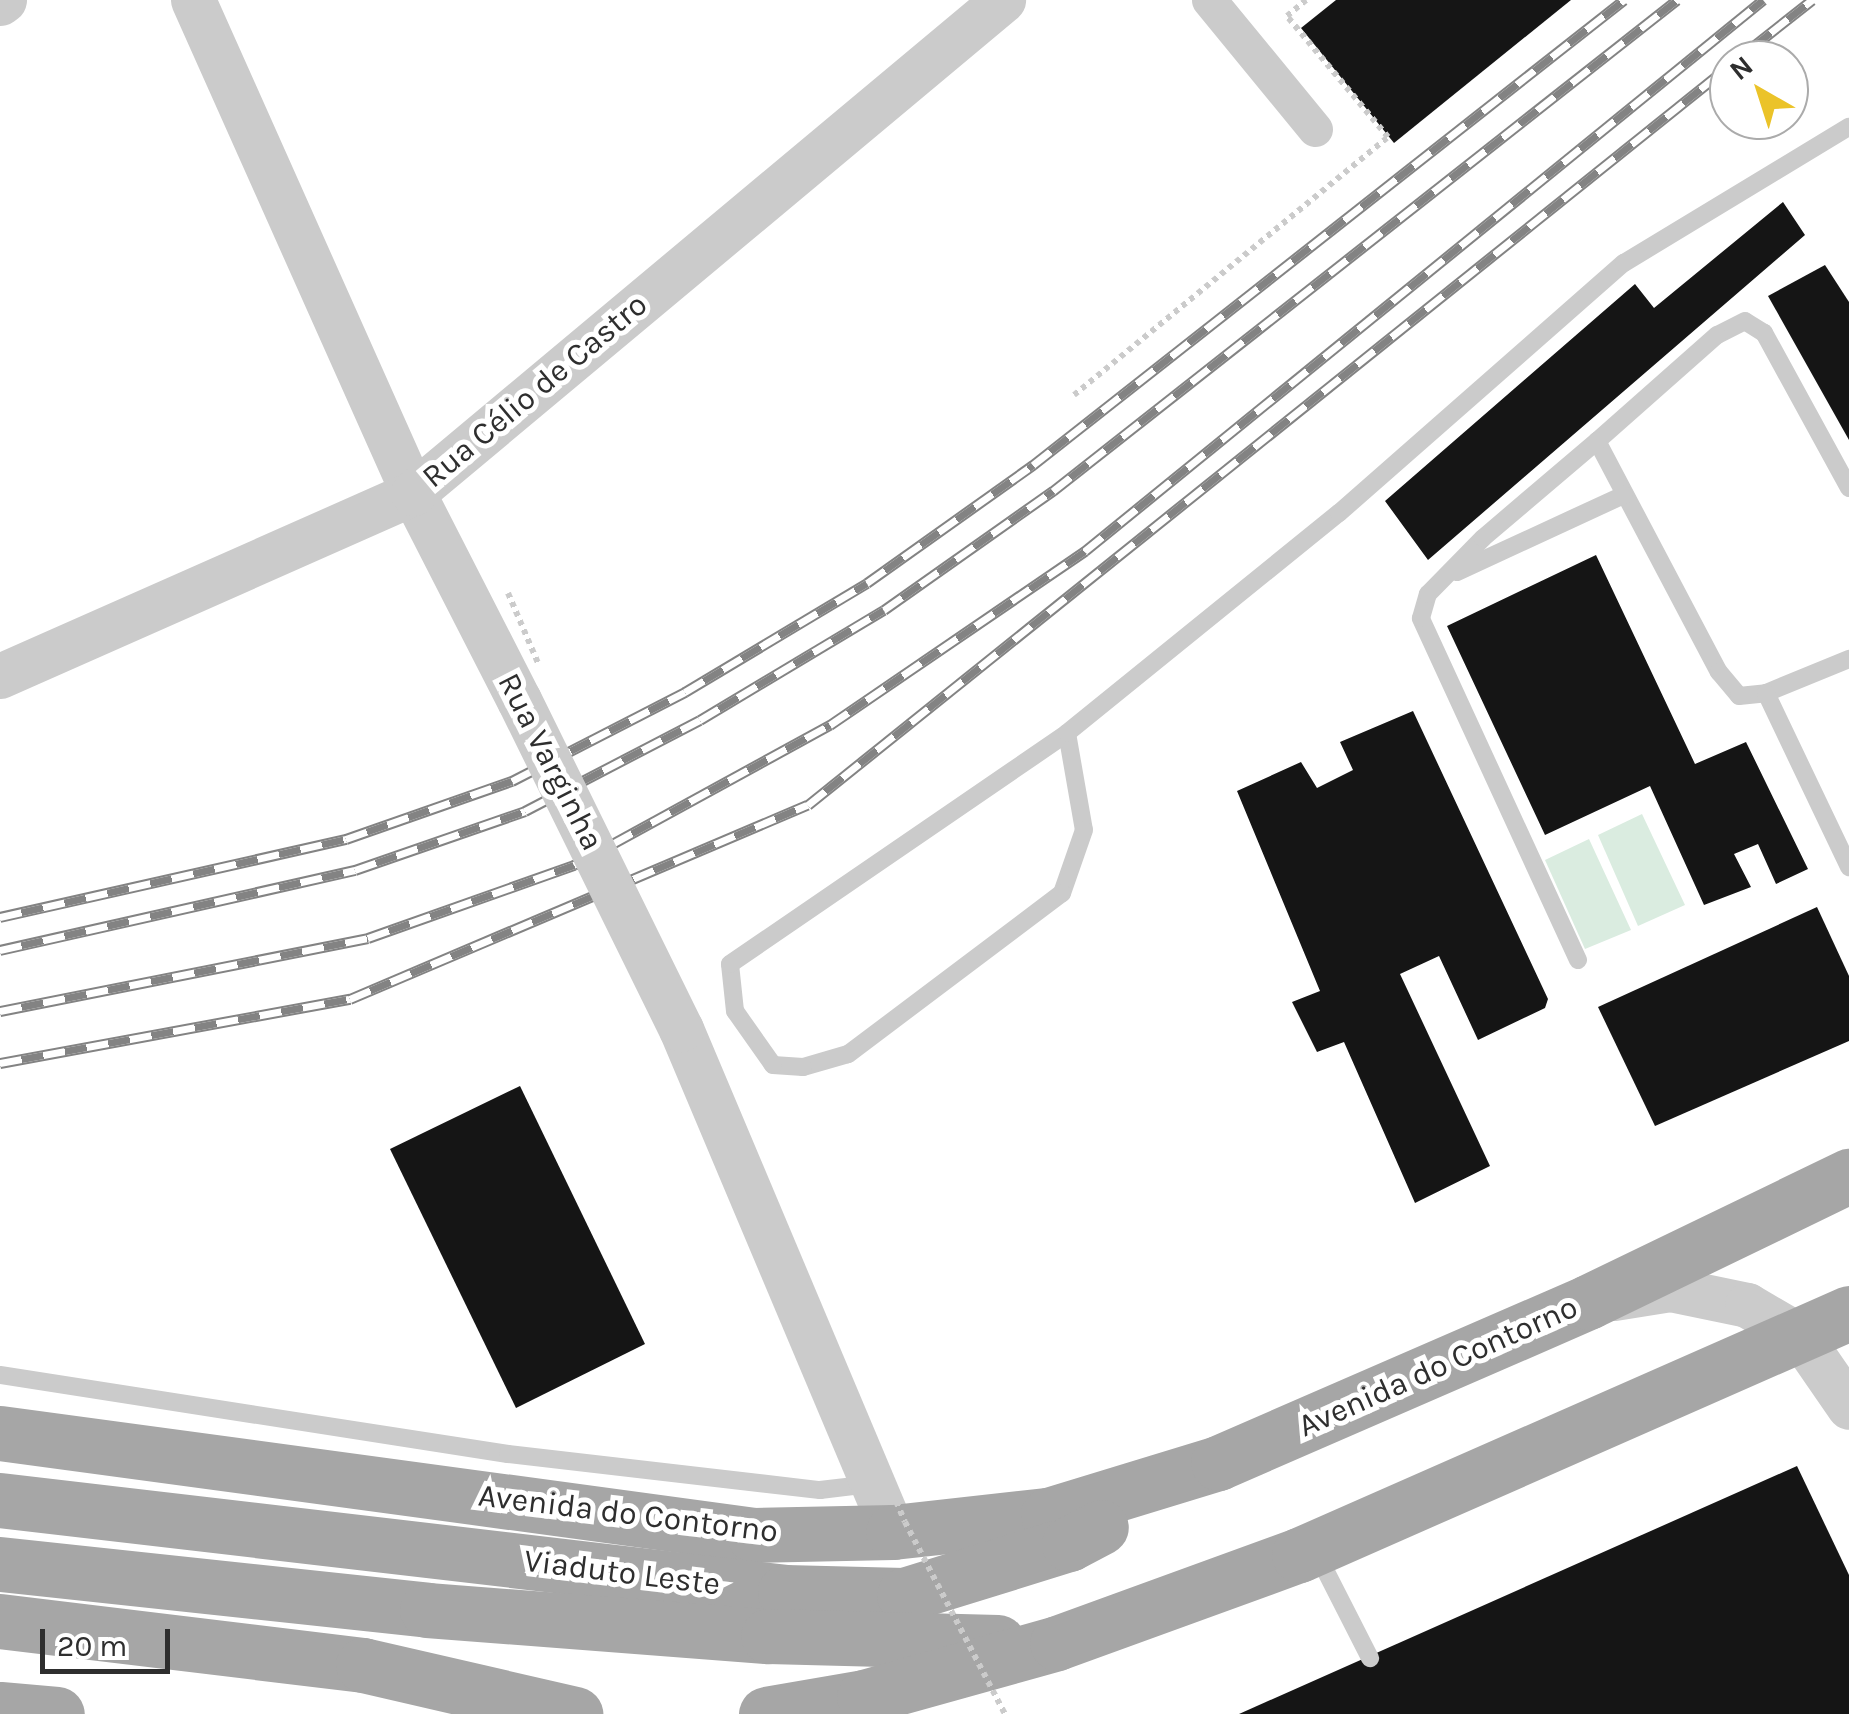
<!DOCTYPE html>
<html>
<head>
<meta charset="utf-8">
<style>
	body { margin:0 }
	#map { position:relative; width:1849px; height:1714px; overflow:hidden; background:#fff; font-family:Karla,sans-serif }
	div>[style] { position:absolute }
	.green>* { inset:0; background:#daece0 }
	.building>* { inset:0; background:#151515 }
	.path>* { height:6px; margin-top:-3px; transform-origin:0; background:repeating-linear-gradient(90deg,#cbcbcb 0 5px,transparent 0 10px) }
	.service>* { height:18px; margin:-9px; padding:0 9px; transform-origin:9px; border-radius:9px; background:#cbcbcb }
	.minor>* { height:35px; margin:-17.5px; padding:0 17.5px; transform-origin:17.5px; border-radius:17.5px; background:#cbcbcb }
	.tertiary>* { height:45px; margin:-22.5px; padding:0 22.5px; transform-origin:22.5px; border-radius:22.5px; background:#cbcbcb }
	.primary>* { height:55px; margin:-27.5px; padding:0 27.5px; transform-origin:27.5px; border-radius:27.5px; background:#a6a6a6 }
	.rail>* { height:11px; margin-top:-5.5px; transform-origin:0; background:repeating-linear-gradient(90deg,#fff 0 22px,#838383 0 44px); box-sizing:border-box; border-block:2px solid #838383 }
	.path-bridge>* { height:6px; margin-top:-3px; transform-origin:0; background:repeating-linear-gradient(90deg,#cbcbcb 0 5px,transparent 0 10px) }
	.tertiary-bridge>* { height:45px; margin:-22.5px; padding:0 22.5px; transform-origin:22.5px; border-radius:22.5px; background:#cbcbcb }
	span { translate:-50% -50%; white-space:nowrap; text-align:center; line-height:1.15; -webkit-text-stroke:10px #fff; paint-order:stroke }
	.street-label { font-size:32px; color:#2e2e2e }
	.north { position:absolute; left:1709px; top:40px; width:100px; height:100px; box-sizing:border-box; background:#fff; border:2px solid #ababab; border-radius:50%; rotate:321deg; font-size:28px; font-weight:700; line-height:40px; text-align:center; color:#2e2e2e }
	.north::after { content:''; display:block; margin:auto; width:35px; height:45px; background:#ebc329; clip-path:polygon(50% 0,100% 100%,50% 72%,0 100%) }
	.scale { position:absolute; left:40px; top:1629px; width:130px; height:45px; box-sizing:border-box; border:5px solid #2e2e2e; border-top:0; padding-left:12px; font-size:30px; line-height:35px; white-space:nowrap; color:#2e2e2e; -webkit-text-stroke:8px #fff; paint-order:stroke }
</style>
</head>
<body>
<div id="map">
	<div class="green">
		<div style="clip-path:polygon(1642px 814px,1685px 905px,1638px 926px,1598px 835px)"></div>
		<div style="clip-path:polygon(1589px 839px,1631px 930px,1585px 949px,1545px 860px)"></div>
	</div>
	<div class="building">
		<div style="clip-path:polygon(1336px 0,1571px 0,1394px 143px,1301px 28px)"></div>
		<div style="clip-path:polygon(1783px 202px,1805px 235px,1428px 560px,1385px 501px,1635px 284px,1654px 308px)"></div>
		<div style="clip-path:polygon(1825px 265px,1849px 302px,1849px 440px,1768px 296px)"></div>
		<div style="clip-path:polygon(1596px 555px,1695px 764px,1746px 742px,1808px 869px,1776px 884px,1758px 844px,1734px 854px,1751px 887px,1704px 905px,1650px 786px,1545px 835px,1447px 626px)"></div>
		<div style="clip-path:polygon(1413px 711px,1548px 999px,1545px 1008px,1478px 1040px,1439px 956px,1400px 974px,1490px 1166px,1415px 1203px,1344px 1042px,1317px 1052px,1292px 1002px,1320px 991px,1237px 791px,1301px 762px,1317px 788px,1353px 770px,1340px 742px)"></div>
		<div style="clip-path:polygon(1817px 907px,1849px 976px,1849px 1041px,1655px 1126px,1598px 1007px)"></div>
		<div style="clip-path:polygon(520px 1086px,645px 1344px,516px 1408px,390px 1149px)"></div>
		<div style="clip-path:polygon(1797px 1466px,1849px 1575px,1849px 1714px,1239px 1714px)"></div>
	</div>
	<div class="path">
		<div style="left:1074px;top:395px;width:406px;rotate:-39.4deg"></div>
		<div style="left:1388px;top:137px;width:158px;rotate:-129.9deg"></div>
		<div style="left:1287px;top:16px;width:25px;rotate:-40deg"></div>
	</div>
	<div class="service">
		<div style="left:1849px;top:488px;width:177px;rotate:-118.7deg"></div>
		<div style="left:1764px;top:333px;width:22px;rotate:-148deg"></div>
		<div style="left:1745px;top:321px;width:31px;rotate:153deg"></div>
		<div style="left:1717px;top:335px;width:160px;rotate:138.5deg"></div>
		<div style="left:1597px;top:441px;width:261px;rotate:62.2deg"></div>
		<div style="left:1719px;top:672px;width:31px;rotate:50deg"></div>
		<div style="left:1739px;top:696px;width:27px;rotate:-6deg"></div>
		<div style="left:1766px;top:693px;width:90px;rotate:-22.3deg"></div>
		<div style="left:1457px;top:572px;width:184px;rotate:-24.8deg"></div>
		<div style="left:1766px;top:693px;width:193px;rotate:64.5deg"></div>
		<div style="left:1067px;top:733px;width:98px;rotate:80.1deg"></div>
		<div style="left:1084px;top:830px;width:67px;rotate:109.2deg"></div>
		<div style="left:1062px;top:893px;width:268px;rotate:143deg"></div>
		<div style="left:848px;top:1054px;width:47px;rotate:163.9deg"></div>
		<div style="left:803px;top:1067px;width:30px;rotate:-176deg"></div>
		<div style="left:773px;top:1065px;width:66px;rotate:-125.1deg"></div>
		<div style="left:735px;top:1011px;width:47px;rotate:-96.1deg"></div>
		<div style="left:730px;top:964px;width:409px;rotate:-34.4deg"></div>
		<div style="left:1067px;top:733px;width:350px;rotate:-39deg"></div>
		<div style="left:1339px;top:513px;width:379px;rotate:-41.3deg"></div>
		<div style="left:1624px;top:263px;width:263px;rotate:-31.2deg"></div>
		<div style="left:1578px;top:960px;width:376px;rotate:-114.7deg"></div>
		<div style="left:1421px;top:618px;width:25px;rotate:-74deg"></div>
		<div style="left:1428px;top:594px;width:78px;rotate:-45.5deg"></div>
		<div style="left:1483px;top:538px;width:150px;rotate:-40.4deg"></div>
		<div style="left:0;top:1375px;width:514px;rotate:8.84deg"></div>
		<div style="left:508px;top:1454px;width:314px;rotate:6.6deg"></div>
		<div style="left:820px;top:1490px;width:50px;rotate:-6.8deg"></div>
		<div style="left:1317px;top:1554px;width:117px;rotate:63deg"></div>
	</div>
	<div class="minor">
		<div style="left:1209px;top:0;width:167px;rotate:50.6deg"></div>
	</div>
	<div class="tertiary">
		<div style="left:193px;top:0;width:540px;rotate:65.95deg"></div>
		<div style="left:413px;top:493px;width:233px;rotate:62.9deg"></div>
		<div style="left:0;top:3px;width:5px;rotate:-37deg"></div>
		<div style="left:0;top:676px;width:452px;rotate:-23.9deg"></div>
		<div style="left:413px;top:493px;width:769px;rotate:-39.88deg"></div>
		<div style="left:681px;top:1029px;width:546px;rotate:67.15deg"></div>
		<div style="left:1614px;top:1298px;width:57px;rotate:-9.1deg"></div>
		<div style="left:1670px;top:1289px;width:79px;rotate:11.7deg"></div>
		<div style="left:1747px;top:1305px;width:61px;rotate:30.3deg"></div>
		<div style="left:1800px;top:1336px;width:86px;rotate:55.4deg"></div>
	</div>
	<div class="primary">
		<div style="left:0;top:1433px;width:761px;rotate:7.7deg"></div>
		<div style="left:754px;top:1535px;width:139px;rotate:-1.2deg"></div>
		<div style="left:893px;top:1532px;width:156px;rotate:-6.3deg"></div>
		<div style="left:1048px;top:1515px;width:178px;rotate:-17deg"></div>
		<div style="left:1218px;top:1463px;width:404px;rotate:-23.5deg"></div>
		<div style="left:1588px;top:1302px;width:290px;rotate:-25.8deg"></div>
		<div style="left:0;top:1500px;width:790px;rotate:6.68deg"></div>
		<div style="left:785px;top:1592px;width:119px;rotate:1.4deg"></div>
		<div style="left:904px;top:1595px;width:173px;rotate:-17.2deg"></div>
		<div style="left:1069px;top:1544px;width:36px;rotate:-28deg"></div>
		<div style="left:0;top:1564px;width:429px;rotate:6.1deg"></div>
		<div style="left:427px;top:1610px;width:342px;rotate:4.4deg"></div>
		<div style="left:768px;top:1636px;width:230px;rotate:1.5deg"></div>
		<div style="left:0;top:1621px;width:366px;rotate:6.9deg"></div>
		<div style="left:363px;top:1665px;width:218px;rotate:13deg"></div>
		<div style="left:0;top:1709px;width:57px;rotate:5deg"></div>
		<div style="left:766px;top:1714px;width:99px;rotate:-9.8deg"></div>
		<div style="left:864px;top:1697px;width:200px;rotate:-15.6deg"></div>
		<div style="left:1057px;top:1643px;width:258px;rotate:-20deg"></div>
		<div style="left:1299px;top:1555px;width:601px;rotate:-23.75deg"></div>
	</div>
	<div class="rail">
		<div style="left:1736px;top:60px;width:97px;rotate:-38.3deg"></div>
		<div style="left:0;top:917px;width:355px;rotate:-12.7deg"></div>
		<div style="left:346px;top:839px;width:176px;rotate:-19.3deg"></div>
		<div style="left:512px;top:781px;width:195px;rotate:-27.2deg"></div>
		<div style="left:685px;top:692px;width:212px;rotate:-30.9deg"></div>
		<div style="left:867px;top:583px;width:204px;rotate:-35.4deg"></div>
		<div style="left:1033px;top:465px;width:752px;rotate:-38.2deg"></div>
		<div style="left:0;top:950px;width:364px;rotate:-12.7deg"></div>
		<div style="left:355px;top:870px;width:180px;rotate:-19.1deg"></div>
		<div style="left:525px;top:811px;width:197px;rotate:-27.5deg"></div>
		<div style="left:700px;top:720px;width:214px;rotate:-30.9deg"></div>
		<div style="left:884px;top:610px;width:207px;rotate:-35.2deg"></div>
		<div style="left:1053px;top:491px;width:794px;rotate:-38.2deg"></div>
		<div style="left:0;top:1011px;width:375px;rotate:-11.2deg"></div>
		<div style="left:368px;top:938px;width:219px;rotate:-19.5deg"></div>
		<div style="left:574px;top:865px;width:292px;rotate:-28.7deg"></div>
		<div style="left:830px;top:725px;width:309px;rotate:-34.3deg"></div>
		<div style="left:1085px;top:551px;width:874px;rotate:-39.1deg"></div>
		<div style="left:0;top:1063px;width:356px;rotate:-10.4deg"></div>
		<div style="left:350px;top:999px;width:497px;rotate:-23deg"></div>
		<div style="left:808px;top:805px;width:1181px;rotate:-38.74deg"></div>
	</div>
	<div class="path-bridge">
		<div style="left:508px;top:593px;width:76px;rotate:66.8deg"></div>
		<div style="left:708px;top:1060px;width:502px;rotate:66.91deg"></div>
		<div style="left:905px;top:1522px;width:216px;rotate:62.5deg"></div>
	</div>
	<div class="tertiary-bridge">
		<div style="left:519px;top:700px;width:367px;rotate:63.8deg"></div>
	</div>
	<div class="street-label">
		<span style="left:535px;top:391px;rotate:-40deg">Rua Célio de Castro</span>
		<span style="left:550px;top:762px;rotate:63deg">Rua Varginha</span>
		<span style="left:1438px;top:1367px;rotate:-24deg">Avenida do Contorno</span>
		<span style="left:628px;top:1514px;rotate:7deg">Avenida do Contorno</span>
		<span style="left:622px;top:1573px;rotate:7deg">Viaduto Leste</span>
	</div>
	<div class="north">N</div>
	<div class="scale">20 m</div>
</div>
</body>
</html>
